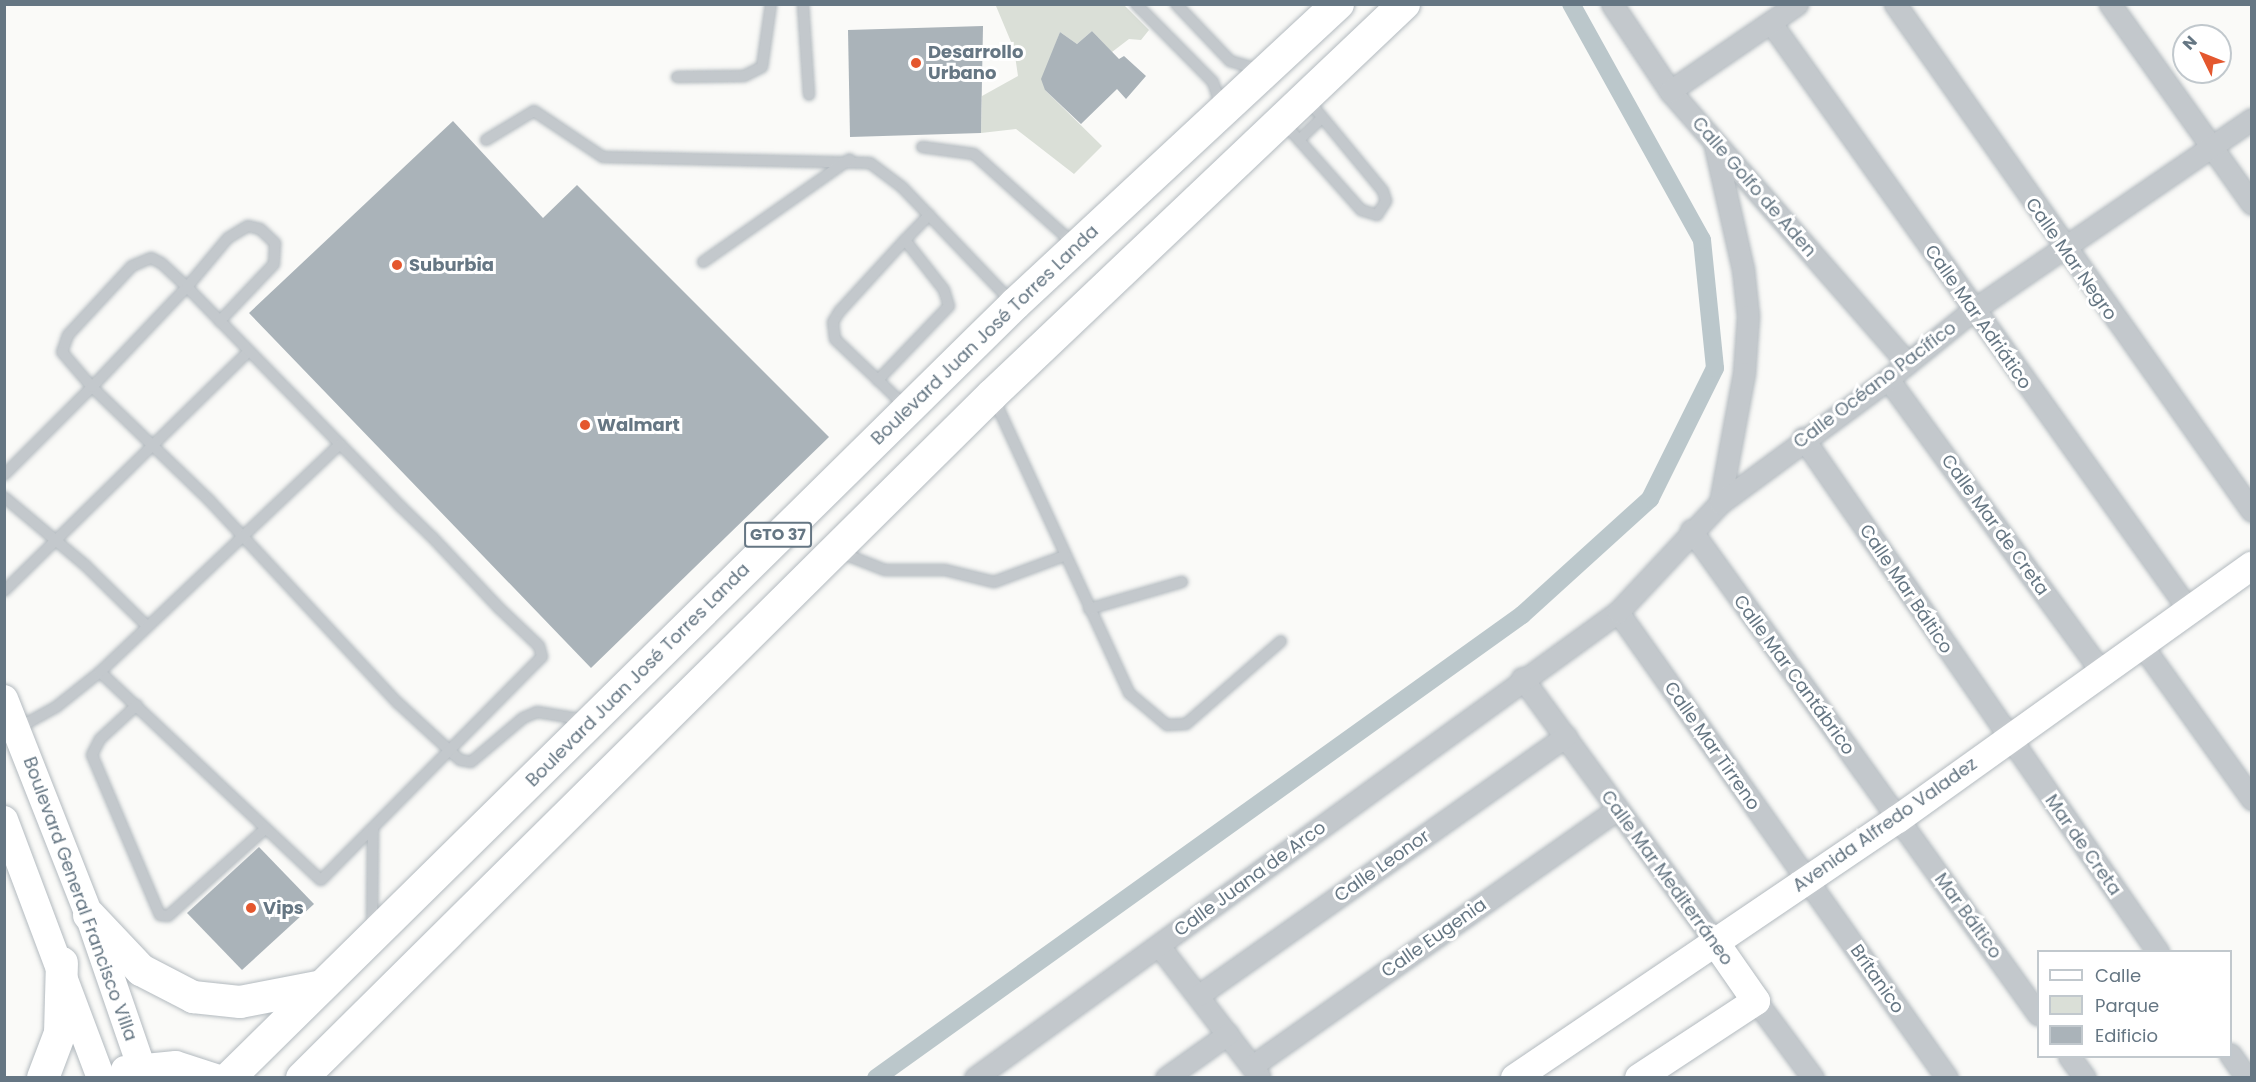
<!DOCTYPE html>
<html>
<head>
<meta charset="utf-8">
<style>
	body { margin:0 }
	#map { position:relative; width:2256px; height:1082px; overflow:hidden; background:#fafaf8; font-family:Poppins,sans-serif }
	div>[style] { position:absolute }
	.green>* { inset:0; background:#dadfd7 }
	.canal>* { height:18px; margin:-9px; padding:0 9px; transform-origin:9px; border-radius:9px; background:#bbc7cb }
	.building>* { inset:0; background:#aab3b9 }
	.roads { filter:drop-shadow(0 0 2px #b3babf) drop-shadow(0 0 2px #b3babf) }
	.lane>* { height:10px; margin:-5px; padding:0 5px; transform-origin:5px; border-radius:5px; background:#c3c8cc }
	.street>* { height:21px; margin:-10.5px; padding:0 10.5px; transform-origin:10.5px; border-radius:10.5px; background:#c3c8cc }
	.secondary>* { height:28px; margin:-14px; padding:0 14px; transform-origin:14px; border-radius:14px; background:#fff }
	.primary>* { height:32px; margin:-16px; padding:0 16px; transform-origin:16px; border-radius:16px; background:#fff }
	.dots>* { width:16px; height:16px; translate:-50% -50%; box-sizing:border-box; border:3px solid #fff; border-radius:50% }
	span { translate:-50% -50%; white-space:nowrap; text-align:center; line-height:1.15; -webkit-text-stroke:6px #fff; paint-order:stroke }
	.shield-label span { padding:2px 4px; background:#fff; border:2px solid; border-radius:4px; -webkit-text-stroke-width:0 }
	.shield-label { font-size:16px; color:#657683; font-weight:700 }
	.poi-label { font-size:18px; color:#657683; font-weight:700 }
	.left { translate:0 -50%; text-align:left }
	.street-label { font-size:18px; color:#657683 }
	.frame { position:absolute; inset:0; border:6px solid #657683; pointer-events:none }
	.legend { position:absolute; left:2037px; top:950px; width:195px; height:108px; box-sizing:border-box; background:#fff; border:2px solid #c1c8cd; margin:0; padding:8px 10px; list-style:none; font-size:18px; color:#657683 }
	.legend li { display:flex; align-items:center; gap:12px; height:30px }
	.legend b { width:30px; border:2px solid #c1c8cd }
	.north { position:absolute; left:2172px; top:24px; width:60px; height:60px; box-sizing:border-box; background:#fff; border:2px solid #c1c8cd; border-radius:50%; rotate:313deg; font-size:16px; font-weight:700; line-height:24px; text-align:center; color:#657683 }
	.north::after { content:''; display:block; margin:auto; width:21px; height:27px; background:#e4572e; clip-path:polygon(50% 0,100% 100%,50% 72%,0 100%) }
</style>
</head>
<body>
<div id="map">
	<div class="green">
		<div style="clip-path:polygon(1109px 5px,1124px 5px,1149px 30px,1141px 40px,1129px 39px,1112px 52px,1092px 31px,1077px 44px,1060px 32px,1047px 68px,1045px 90px,1102px 146px,1074px 174px,1016px 129px,981px 133px,982px 96px,1018px 76px,1014px 49px,996px 6px)"></div>
	</div>
	<div class="canal">
		<div style="left:876px;top:1078px;width:795px;rotate:-35.63deg"></div>
		<div style="left:1522px;top:615px;width:173px;rotate:-42.2deg"></div>
		<div style="left:1650px;top:499px;width:146px;rotate:-63.6deg"></div>
		<div style="left:1715px;top:368px;width:129px;rotate:-95.8deg"></div>
		<div style="left:1702px;top:240px;width:270px;rotate:-119deg"></div>
	</div>
	<div class="building">
		<div style="clip-path:polygon(983px 26px,981px 133px,850px 137px,848px 30px)"></div>
		<div style="clip-path:polygon(1092px 31px,1119px 59px,1124px 56px,1146px 76px,1126px 99px,1117px 89px,1081px 124px,1045px 90px,1041px 79px,1060px 32px,1077px 44px)"></div>
		<div style="clip-path:polygon(453px 121px,543px 218px,577px 185px,829px 437px,591px 668px,249px 313px)"></div>
		<div style="clip-path:polygon(259px 847px,314px 904px,242px 970px,187px 913px)"></div>
	</div>
	<div class="roads">
		<div class="lane">
			<div style="left:803px;top:4px;width:91px;rotate:86.2deg"></div>
			<div style="left:1136px;top:4px;width:110px;rotate:45.4deg"></div>
			<div style="left:1213px;top:82px;width:25px;rotate:72deg"></div>
			<div style="left:1176px;top:4px;width:79px;rotate:46.5deg"></div>
			<div style="left:1230px;top:61px;width:32px;rotate:16deg"></div>
			<div style="left:677px;top:77px;width:67px;rotate:-0.9deg"></div>
			<div style="left:744px;top:76px;width:20px;rotate:-27deg"></div>
			<div style="left:762px;top:67px;width:64px;rotate:-81.9deg"></div>
			<div style="left:1283px;top:122px;width:118px;rotate:48.4deg"></div>
			<div style="left:1361px;top:210px;width:17px;rotate:17deg"></div>
			<div style="left:1377px;top:215px;width:17px;rotate:-57deg"></div>
			<div style="left:1386px;top:201px;width:10px;rotate:-107deg"></div>
			<div style="left:1383px;top:191px;width:118px;rotate:-129.5deg"></div>
			<div style="left:486px;top:140px;width:56px;rotate:-31.1deg"></div>
			<div style="left:534px;top:111px;width:83px;rotate:33.7deg"></div>
			<div style="left:603px;top:157px;width:267px;rotate:1.3deg"></div>
			<div style="left:870px;top:163px;width:40px;rotate:37deg"></div>
			<div style="left:902px;top:187px;width:159px;rotate:46.3deg"></div>
			<div style="left:1299px;top:140px;width:32px;rotate:-44deg"></div>
			<div style="left:922px;top:147px;width:52px;rotate:7.7deg"></div>
			<div style="left:974px;top:154px;width:135px;rotate:42deg"></div>
			<div style="left:905px;top:240px;width:63px;rotate:52deg"></div>
			<div style="left:944px;top:290px;width:17px;rotate:73deg"></div>
			<div style="left:949px;top:306px;width:103px;rotate:133.8deg"></div>
			<div style="left:878px;top:380px;width:59px;rotate:-136.4deg"></div>
			<div style="left:835px;top:339px;width:17px;rotate:-97deg"></div>
			<div style="left:833px;top:322px;width:12px;rotate:-59deg"></div>
			<div style="left:839px;top:312px;width:98px;rotate:-47.5deg"></div>
			<div style="left:905px;top:240px;width:35px;rotate:-46deg"></div>
			<div style="left:703px;top:262px;width:179px;rotate:-35deg"></div>
			<div style="left:878px;top:380px;width:40px;rotate:44deg"></div>
			<div style="left:994px;top:399px;width:324px;rotate:65.3deg"></div>
			<div style="left:1129px;top:693px;width:50px;rotate:40.1deg"></div>
			<div style="left:1167px;top:725px;width:19px;rotate:-3deg"></div>
			<div style="left:1186px;top:724px;width:126px;rotate:-41.1deg"></div>
			<div style="left:4px;top:475px;width:124px;rotate:-45deg"></div>
			<div style="left:92px;top:387px;width:164px;rotate:44deg"></div>
			<div style="left:210px;top:501px;width:276px;rotate:47.1deg"></div>
			<div style="left:398px;top:703px;width:84px;rotate:42.6deg"></div>
			<div style="left:460px;top:760px;width:11px;rotate:10deg"></div>
			<div style="left:471px;top:762px;width:68px;rotate:-40.2deg"></div>
			<div style="left:523px;top:718px;width:15px;rotate:-23deg"></div>
			<div style="left:537px;top:712px;width:51px;rotate:9.1deg"></div>
			<div style="left:4px;top:497px;width:106px;rotate:40deg"></div>
			<div style="left:85px;top:565px;width:87px;rotate:44.5deg"></div>
			<div style="left:839px;top:552px;width:49px;rotate:21.4deg"></div>
			<div style="left:885px;top:570px;width:60px"></div>
			<div style="left:945px;top:570px;width:50px;rotate:13.8deg"></div>
			<div style="left:994px;top:582px;width:75px;rotate:-20.4deg"></div>
			<div style="left:4px;top:591px;width:343px;rotate:-44.4deg"></div>
			<div style="left:1089px;top:609px;width:97px;rotate:-16.2deg"></div>
			<div style="left:100px;top:672px;width:303px;rotate:43.3deg"></div>
			<div style="left:321px;top:880px;width:314px;rotate:-45.3deg"></div>
			<div style="left:542px;top:657px;width:11px;rotate:-105deg"></div>
			<div style="left:539px;top:646px;width:55px;rotate:-136.5deg"></div>
			<div style="left:499px;top:608px;width:98px;rotate:-133.3deg"></div>
			<div style="left:432px;top:537px;width:45px;rotate:-135.9deg"></div>
			<div style="left:400px;top:506px;width:135px;rotate:-134.1deg"></div>
			<div style="left:306px;top:409px;width:123px;rotate:-134.3deg"></div>
			<div style="left:220px;top:321px;width:47px;rotate:-134.1deg"></div>
			<div style="left:187px;top:287px;width:35px;rotate:-137deg"></div>
			<div style="left:161px;top:263px;width:11px;rotate:-153deg"></div>
			<div style="left:151px;top:258px;width:21px;rotate:157deg"></div>
			<div style="left:132px;top:266px;width:94px;rotate:132.8deg"></div>
			<div style="left:68px;top:335px;width:18px;rotate:109deg"></div>
			<div style="left:62px;top:352px;width:46px;rotate:49.4deg"></div>
			<div style="left:92px;top:387px;width:138px;rotate:-46.5deg"></div>
			<div style="left:187px;top:287px;width:64px;rotate:-50.1deg"></div>
			<div style="left:228px;top:238px;width:23px;rotate:-31deg"></div>
			<div style="left:248px;top:226px;width:12px;rotate:14deg"></div>
			<div style="left:260px;top:229px;width:21px;rotate:43deg"></div>
			<div style="left:275px;top:243px;width:21px;rotate:93deg"></div>
			<div style="left:274px;top:264px;width:79px;rotate:133.5deg"></div>
			<div style="left:137px;top:705px;width:50px;rotate:137.4deg"></div>
			<div style="left:100px;top:739px;width:18px;rotate:117deg"></div>
			<div style="left:92px;top:755px;width:174px;rotate:67deg"></div>
			<div style="left:160px;top:915px;width:8px;rotate:7deg"></div>
			<div style="left:168px;top:916px;width:130px;rotate:-41.9deg"></div>
			<div style="left:16px;top:729px;width:46px;rotate:-28.8deg"></div>
			<div style="left:56px;top:707px;width:56px;rotate:-38.5deg"></div>
			<div style="left:100px;top:672px;width:331px;rotate:-43.5deg"></div>
			<div style="left:372px;top:927px;width:99px;rotate:-89.4deg"></div>
		</div>
		<div class="street">
			<div style="left:1612px;top:4px;width:105px;rotate:56.3deg"></div>
			<div style="left:1670px;top:91px;width:361px;rotate:48.9deg"></div>
			<div style="left:1895px;top:4px;width:620px;rotate:54.85deg"></div>
			<div style="left:2110px;top:4px;width:245px;rotate:54.6deg"></div>
			<div style="left:1771px;top:23px;width:719px;rotate:54.56deg"></div>
			<div style="left:1670px;top:91px;width:154px;rotate:-34.4deg"></div>
			<div style="left:1715px;top:146px;width:126px;rotate:77.2deg"></div>
			<div style="left:1743px;top:269px;width:47px;rotate:83.9deg"></div>
			<div style="left:1748px;top:316px;width:57px;rotate:94deg"></div>
			<div style="left:1744px;top:373px;width:132px;rotate:100.5deg"></div>
			<div style="left:1888px;top:379px;width:363px;rotate:53.9deg"></div>
			<div style="left:1803px;top:438px;width:625px;rotate:55.37deg"></div>
			<div style="left:1691px;top:530px;width:596px;rotate:54.36deg"></div>
			<div style="left:1618px;top:612px;width:570px;rotate:54.78deg"></div>
			<div style="left:2141px;top:644px;width:191px;rotate:54.4deg"></div>
			<div style="left:1522px;top:678px;width:327px;rotate:53.8deg"></div>
			<div style="left:1159px;top:946px;width:164px;rotate:52.4deg"></div>
			<div style="left:1199px;top:995px;width:449px;rotate:-35.2deg"></div>
			<div style="left:1756px;top:1001px;width:96px;rotate:53.5deg"></div>
			<div style="left:2230px;top:1054px;width:29px;rotate:55deg"></div>
			<div style="left:2069px;top:1056px;width:27px;rotate:54deg"></div>
			<div style="left:1252px;top:1066px;width:445px;rotate:-35.1deg"></div>
			<div style="left:975px;top:1078px;width:794px;rotate:-35.93deg"></div>
			<div style="left:1618px;top:612px;width:149px;rotate:-46.9deg"></div>
			<div style="left:1720px;top:503px;width:209px;rotate:-36.4deg"></div>
			<div style="left:1888px;top:379px;width:109px;rotate:-39.1deg"></div>
			<div style="left:1973px;top:310px;width:338px;rotate:-34.4deg"></div>
			<div style="left:1166px;top:1078px;width:76px;rotate:-35.4deg"></div>
		</div>
		<div class="secondary">
			<div style="left:4px;top:699px;width:232px;rotate:68.5deg"></div>
			<div style="left:89px;top:915px;width:160px;rotate:71deg"></div>
			<div style="left:4px;top:820px;width:276px;rotate:69.4deg"></div>
			<div style="left:125px;top:1070px;width:51px;rotate:-5.6deg"></div>
			<div style="left:176px;top:1065px;width:42px;rotate:18deg"></div>
			<div style="left:1515px;top:1078px;width:462px;rotate:-34.1deg"></div>
			<div style="left:1898px;top:819px;width:435px;rotate:-35.6deg"></div>
			<div style="left:1639px;top:1078px;width:140px;rotate:-33.3deg"></div>
			<div style="left:1756px;top:1001px;width:72px;rotate:-124.8deg"></div>
		</div>
		<div class="primary">
			<div style="left:89px;top:915px;width:76px;rotate:46.6deg"></div>
			<div style="left:141px;top:970px;width:59px;rotate:27.4deg"></div>
			<div style="left:193px;top:997px;width:47px;rotate:6.1deg"></div>
			<div style="left:240px;top:1002px;width:79px;rotate:-10.9deg"></div>
			<div style="left:43px;top:1078px;width:48px;rotate:-69.3deg"></div>
			<div style="left:60px;top:1033px;width:70px;rotate:-88.4deg"></div>
			<div style="left:229px;top:1078px;width:1103px;rotate:-44.56deg"></div>
			<div style="left:1015px;top:304px;width:441px;rotate:-42.9deg"></div>
			<div style="left:302px;top:1078px;width:971px;rotate:-44.71deg"></div>
			<div style="left:992px;top:395px;width:568px;rotate:-43.5deg"></div>
		</div>
	</div>
	<div class="dots">
		<div style="left:916px;top:63px;background:#e4572e"></div>
		<div style="left:397px;top:265px;background:#e4572e"></div>
		<div style="left:585px;top:425px;background:#e4572e"></div>
		<div style="left:251px;top:908px;background:#e4572e"></div>
	</div>
	<div class="shield-label">
		<span style="left:778px;top:535px">GTO 37</span>
	</div>
	<div class="poi-label">
		<span class="left" style="left:928px;top:63px">Desarrollo<br>Urbano</span>
		<span class="left" style="left:409px;top:265px">Suburbia</span>
		<span class="left" style="left:597px;top:425px">Walmart</span>
		<span class="left" style="left:263px;top:908px">Vips</span>
	</div>
	<div class="street-label">
		<span style="left:1754px;top:187px;rotate:49deg">Calle Golfo de Aden</span>
		<span style="left:2071px;top:259px;rotate:55deg">Calle Mar Negro</span>
		<span style="left:1978px;top:317px;rotate:55deg">Calle Mar Adriático</span>
		<span style="left:985px;top:335px;rotate:-44deg">Boulevard Juan José Torres Landa</span>
		<span style="left:1875px;top:385px;rotate:-37deg">Calle Océano Pacífico</span>
		<span style="left:1995px;top:525px;rotate:54deg">Calle Mar de Creta</span>
		<span style="left:1906px;top:589px;rotate:56deg">Calle Mar Báltico</span>
		<span style="left:638px;top:675px;rotate:-45deg">Boulevard Juan José Torres Landa</span>
		<span style="left:1794px;top:675px;rotate:54deg">Calle Mar Cantábrico</span>
		<span style="left:1712px;top:746px;rotate:55deg">Calle Mar Tirreno</span>
		<span style="left:1885px;top:825px;rotate:-35deg">Avenida Alfredo Valadez</span>
		<span style="left:2083px;top:845px;rotate:55deg">Mar de Creta</span>
		<span style="left:1382px;top:866px;rotate:-35deg">Calle Leonor</span>
		<span style="left:1667px;top:878px;rotate:54deg">Calle Mar Mediterráneo</span>
		<span style="left:1250px;top:879px;rotate:-36deg">Calle Juana de Arco</span>
		<span style="left:80px;top:899px;rotate:70deg">Boulevard General Francisco Villa</span>
		<span style="left:1968px;top:916px;rotate:54deg">Mar Báltico</span>
		<span style="left:1434px;top:938px;rotate:-35deg">Calle Eugenia</span>
		<span style="left:1877px;top:979px;rotate:55deg">Brítanico</span>
	</div>
	<div class="frame"></div>
	<ul class="legend">
	<li><b style="height:8px;background:#fff"></b>Calle</li>
	<li><b style="height:16px;background:#dadfd7"></b>Parque</li>
	<li><b style="height:16px;background:#aab3b9"></b>Edificio</li>
	</ul>
	<div class="north">N</div>
</div>
</body>
</html>
